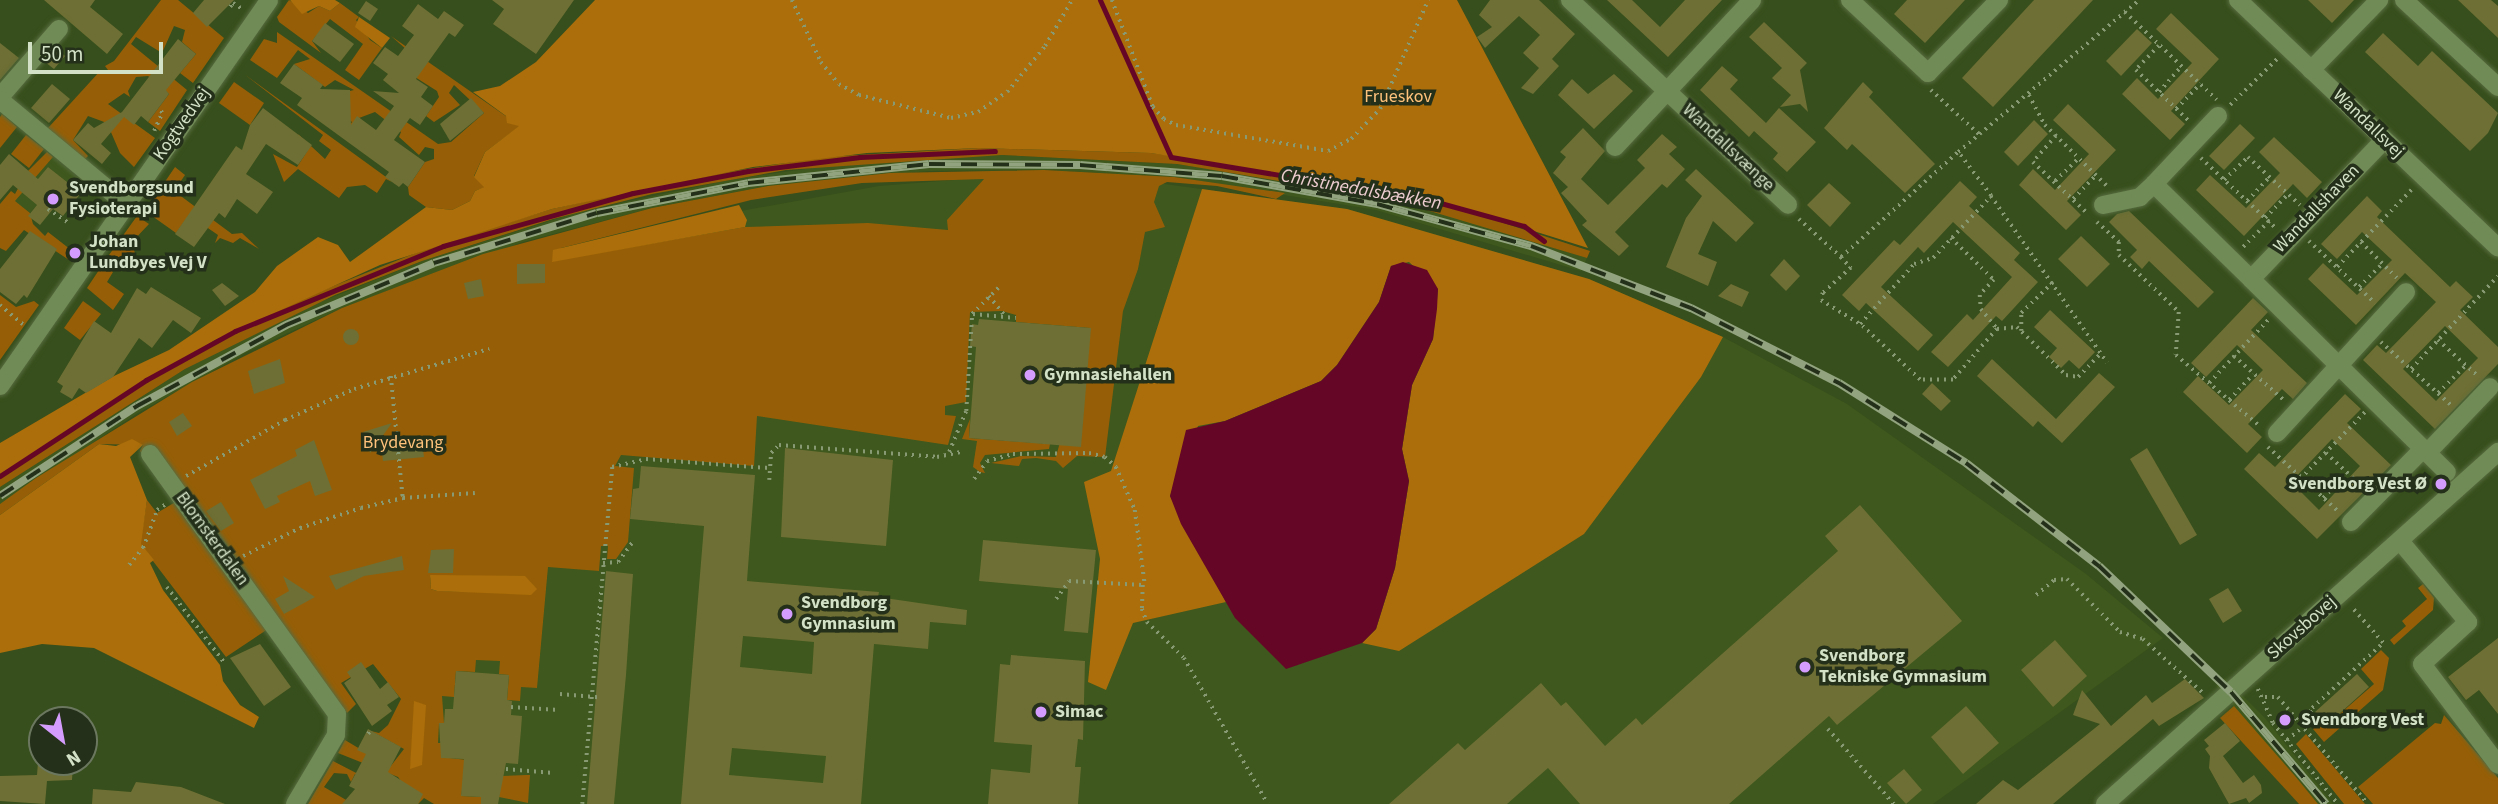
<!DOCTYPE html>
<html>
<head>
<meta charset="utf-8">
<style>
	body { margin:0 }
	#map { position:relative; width:2498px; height:804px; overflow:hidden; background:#374f1c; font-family:"Source Sans 3",sans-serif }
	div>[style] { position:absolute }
	.built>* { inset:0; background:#3e581d }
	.green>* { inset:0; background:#965f07 }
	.forest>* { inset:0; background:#ac6e0a }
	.water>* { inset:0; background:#660626 }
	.stream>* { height:5px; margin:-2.5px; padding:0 2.5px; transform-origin:2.5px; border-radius:2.5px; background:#660626 }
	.building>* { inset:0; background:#6e6f34 }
	.round { border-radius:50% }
	.path>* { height:3.5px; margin-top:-1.75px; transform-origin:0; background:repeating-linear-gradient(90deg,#879a73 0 2px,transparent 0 7px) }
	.roads { filter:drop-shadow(0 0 2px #586c3f) drop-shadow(0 0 2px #586c3f) }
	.minor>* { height:18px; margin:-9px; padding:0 9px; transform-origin:9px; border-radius:9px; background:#718b57 }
	.rail>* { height:8px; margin-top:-4px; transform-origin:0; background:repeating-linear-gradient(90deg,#25301a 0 16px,#92a47f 0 32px); box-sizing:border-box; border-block:2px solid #92a47f }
	.dots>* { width:19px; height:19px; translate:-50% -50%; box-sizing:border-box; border:4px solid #25301a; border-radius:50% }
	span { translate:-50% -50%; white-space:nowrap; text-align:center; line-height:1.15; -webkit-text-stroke:7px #25301a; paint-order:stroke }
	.park-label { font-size:18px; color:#fec27b }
	.street-label { font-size:18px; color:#d3e2c6 }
	.poi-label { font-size:18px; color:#d3e2c6; font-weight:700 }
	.left { translate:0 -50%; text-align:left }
	.right { translate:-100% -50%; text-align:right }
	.water-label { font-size:19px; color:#eecdd1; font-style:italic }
	.north { position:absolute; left:28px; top:706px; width:70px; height:70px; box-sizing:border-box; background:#25301a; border:2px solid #6b775f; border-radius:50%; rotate:149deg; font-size:19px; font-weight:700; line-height:28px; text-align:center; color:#d3e2c6 }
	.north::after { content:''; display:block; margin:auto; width:24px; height:32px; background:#d49cfc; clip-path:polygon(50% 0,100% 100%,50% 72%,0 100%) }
	.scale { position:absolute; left:28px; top:42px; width:135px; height:32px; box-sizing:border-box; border:4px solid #d3e2c6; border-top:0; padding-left:9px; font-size:21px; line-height:24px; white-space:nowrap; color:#d3e2c6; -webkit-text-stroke:5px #25301a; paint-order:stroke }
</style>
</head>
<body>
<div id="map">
	<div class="built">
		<div style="clip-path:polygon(1002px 155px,1177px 164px,1324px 186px,1446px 214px,1587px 258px,1581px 271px,1376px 210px,1174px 177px,1044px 170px,929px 171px,768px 186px,652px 208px,523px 242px,342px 308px,249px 351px,138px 413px,0 504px,0 487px,185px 369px,308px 307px,422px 261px,578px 212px,733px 179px,856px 162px)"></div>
		<div style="clip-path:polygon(53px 157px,83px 182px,77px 190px,48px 167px,26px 195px,37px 205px,30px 213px,14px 201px)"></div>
		<div style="clip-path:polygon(991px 177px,1165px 184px,1347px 209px,1589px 279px,1723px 337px,1847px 404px,2086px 574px,2163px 638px,1933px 804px,447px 804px,409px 783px,555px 263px,735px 212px,879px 186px)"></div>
		<div style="clip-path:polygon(2225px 678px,2265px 718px,2333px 804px,2318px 804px,2216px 686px)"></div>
	</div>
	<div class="green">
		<div style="clip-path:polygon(161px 0,178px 0,224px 38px,193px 83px,180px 73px,196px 54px,182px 42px,185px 30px,174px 26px,162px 53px,136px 37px,131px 44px,187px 90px,160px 131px,148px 122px,169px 94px,148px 76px,136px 77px,128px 91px,130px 97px,124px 93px,108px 104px,155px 138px,134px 167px,120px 153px,107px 123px,88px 116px,73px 140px,88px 156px,85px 159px,48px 128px,101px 70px,108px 70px,105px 66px,114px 61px)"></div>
		<div style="clip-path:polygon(289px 0,308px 13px,319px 6px,330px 11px,340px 3px,359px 17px,356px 20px,370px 40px,382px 48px,359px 80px,345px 70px,363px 44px,330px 19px,312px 41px,321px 53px,279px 22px,277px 17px)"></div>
		<div style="clip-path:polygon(277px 32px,438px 144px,451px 142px,484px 113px,454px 85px,449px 93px,460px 105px,434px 122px,426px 116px,439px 97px,437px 91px,396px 65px,407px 50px,391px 36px,520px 126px,485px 152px,474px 176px,485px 187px,475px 191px,470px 201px,452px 210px,426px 207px,409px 195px,408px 187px,425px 162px,434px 159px,434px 149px,425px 147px,419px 155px,399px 137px,401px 132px,375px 112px,359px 118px,341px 136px,352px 122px,347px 118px,350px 91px,354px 90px,335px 80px,325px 87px,294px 64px,310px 59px,298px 50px,277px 78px,250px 60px,264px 39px,277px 43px)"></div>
		<div style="clip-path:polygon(244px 74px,386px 177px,392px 182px,386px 179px,377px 193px,365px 185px,347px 187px,339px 198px,298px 169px,284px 182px,273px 154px,297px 167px,308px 150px,298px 134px,325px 159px,331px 150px,319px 141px,323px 135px)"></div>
		<div style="clip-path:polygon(234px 82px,264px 103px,250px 125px,219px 103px)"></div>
		<div style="clip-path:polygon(2px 114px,17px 127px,0 148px,0 117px)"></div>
		<div style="clip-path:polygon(26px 135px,44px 149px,29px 168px,11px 154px)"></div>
		<div style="clip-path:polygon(979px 148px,1151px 153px,1237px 165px,1467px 211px,1590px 251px,1587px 258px,1393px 200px,1177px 164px,1002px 155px,786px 170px,652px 194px,553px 219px,422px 261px,335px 295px,185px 369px,0 487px,0 474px,174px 362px,281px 307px,438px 244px,552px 209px,685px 179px,822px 157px)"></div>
		<div style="clip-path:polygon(47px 152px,53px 157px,15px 201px,30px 213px,33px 224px,45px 236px,48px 232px,75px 253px,69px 260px,24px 230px,6px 251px,0 248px,0 204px,11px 191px,15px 194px,27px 172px)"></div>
		<div style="clip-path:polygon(175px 167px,185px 175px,174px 191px,232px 234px,242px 233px,259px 249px,240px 238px,233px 243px,220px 238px,215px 243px,218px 235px,189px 215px,176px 233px,145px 211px)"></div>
		<div style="clip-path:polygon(evenodd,1044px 170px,1174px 177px,1285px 193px,1276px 199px,1217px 186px,1167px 182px,1159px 186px,1154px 202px,1165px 227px,1145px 232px,1138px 269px,1123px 311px,1105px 457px,1077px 456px,1063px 468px,1056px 461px,1036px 458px,1022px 459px,1019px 466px,991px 463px,1021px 456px,1056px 457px,1090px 328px,1016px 322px,1016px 315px,1002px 311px,970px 312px,966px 402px,945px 406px,945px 415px,956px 416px,948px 445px,757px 416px,754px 466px,621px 455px,615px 466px,634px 468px,628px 542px,616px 559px,607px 559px,608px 546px,601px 546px,599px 571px,548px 567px,537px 688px,521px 687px,520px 701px,507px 700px,509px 675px,499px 674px,500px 661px,476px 660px,475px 672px,456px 671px,454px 697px,442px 696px,444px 723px,439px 723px,438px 743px,442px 743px,441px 757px,467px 760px,461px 796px,481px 797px,481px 804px,434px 804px,424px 798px,418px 804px,398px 777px,338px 753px,345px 740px,390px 767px,404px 749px,371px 731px,379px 733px,388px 725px,401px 699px,373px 664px,341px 683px,356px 704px,347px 713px,280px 621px,226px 657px,140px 544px,147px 500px,157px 513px,177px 501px,140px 451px,143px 445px,99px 444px,0 515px,0 504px,36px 478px,192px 382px,342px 308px,483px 254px,652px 208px,768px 186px,890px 173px,1044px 170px,984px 179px,947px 220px,948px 230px,868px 223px,745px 227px,552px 261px,561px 248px,751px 200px,862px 183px,984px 179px,1044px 170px,430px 575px,534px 593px,437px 591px,431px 589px,430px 575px)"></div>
		<div style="clip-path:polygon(137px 216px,149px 224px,132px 242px,137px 261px,122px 264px,109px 255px)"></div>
		<div style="clip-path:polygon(103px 264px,113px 272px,107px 282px,124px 294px,113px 310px,87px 288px)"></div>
		<div style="clip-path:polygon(0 295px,16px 307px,34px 301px,39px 305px,0 360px)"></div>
		<div style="clip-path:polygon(83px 301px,101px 314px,80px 340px,64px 328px)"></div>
		<div style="clip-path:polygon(970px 419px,969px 438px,1050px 444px,1049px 449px,985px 455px,980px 463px,985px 473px,980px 472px,973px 467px,977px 441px,962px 439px)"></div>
		<div style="clip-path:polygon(2423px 584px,2434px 598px,2433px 610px,2394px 645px,2390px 640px,2406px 626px,2402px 621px,2427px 599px,2418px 588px)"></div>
		<div style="clip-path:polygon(2381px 650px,2389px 658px,2383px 690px,2324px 742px,2313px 729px,2321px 722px,2326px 726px,2374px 684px,2361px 669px)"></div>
		<div style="clip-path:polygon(2234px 706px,2295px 776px,2318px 804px,2299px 804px,2220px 718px)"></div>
		<div style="clip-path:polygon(2444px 715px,2498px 778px,2498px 804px,2373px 804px,2358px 787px,2435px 723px,2441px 724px)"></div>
		<div style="clip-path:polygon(2306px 734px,2354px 791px,2365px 804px,2344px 804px,2296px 744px)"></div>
		<div style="clip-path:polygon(333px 761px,362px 776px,355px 774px,351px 782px,347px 774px,334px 773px,324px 787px,353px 804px,308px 804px)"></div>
		<div style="clip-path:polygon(526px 775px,530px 775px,528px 803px,499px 797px,501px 776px)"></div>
	</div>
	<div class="forest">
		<div style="clip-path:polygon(290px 0,335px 0,340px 3px,330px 11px,319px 6px,302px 14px)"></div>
		<div style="clip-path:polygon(595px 0,1457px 0,1588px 248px,1444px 203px,1151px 153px,979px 148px,867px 153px,753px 167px,552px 209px,380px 265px,215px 340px,0 474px,0 443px,114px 376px,169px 350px,255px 292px,277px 266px,318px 237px,338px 245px,350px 262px,426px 207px,452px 210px,470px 201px,475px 191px,484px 187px,474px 177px,485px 152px,519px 126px,507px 123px,506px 116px,473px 92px,500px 86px,536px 62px)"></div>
		<div style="clip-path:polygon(359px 17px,390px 38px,382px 48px,355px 27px)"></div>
		<div style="clip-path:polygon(1202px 189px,1347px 209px,1589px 279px,1723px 337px,1701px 377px,1584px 534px,1399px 651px,1362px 643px,1376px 629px,1395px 568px,1409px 481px,1402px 449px,1412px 385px,1433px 339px,1438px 289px,1409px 262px,1391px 266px,1379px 302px,1337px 365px,1321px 381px,1225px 421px,1198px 426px,1170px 496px,1226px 602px,1133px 623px,1106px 690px,1088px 682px,1100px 559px,1084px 482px,1111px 471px)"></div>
		<div style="clip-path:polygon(739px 205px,747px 220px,745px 227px,552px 262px,553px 250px)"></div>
		<div style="clip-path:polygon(132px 439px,143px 445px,130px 457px,147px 500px,141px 544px,154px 560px,150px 563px,163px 590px,220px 665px,223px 681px,240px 705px,259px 717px,254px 728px,94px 648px,42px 644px,0 653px,0 515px,99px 444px,116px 446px)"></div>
		<div style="clip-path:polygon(430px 575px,525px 576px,537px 589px,531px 595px,437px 591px,431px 589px)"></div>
		<div style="clip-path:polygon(414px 701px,426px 705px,422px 765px,410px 769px)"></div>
	</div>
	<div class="water">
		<div style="clip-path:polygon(1403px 262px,1427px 270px,1438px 289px,1437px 309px,1433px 339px,1412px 385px,1402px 449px,1409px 481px,1395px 568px,1376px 629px,1362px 643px,1286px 669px,1235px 618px,1181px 524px,1170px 496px,1186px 430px,1225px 421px,1321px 381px,1337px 365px,1379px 302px,1391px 266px)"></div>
	</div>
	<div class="stream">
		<div style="left:1100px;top:0;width:172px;rotate:65.7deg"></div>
		<div style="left:1171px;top:157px;width:258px;rotate:9.4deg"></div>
		<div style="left:1426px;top:199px;width:102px;rotate:15.4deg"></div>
		<div style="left:1524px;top:226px;width:25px;rotate:37deg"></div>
		<div style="left:0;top:476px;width:175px;rotate:-33.3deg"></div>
		<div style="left:146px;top:380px;width:102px;rotate:-28.8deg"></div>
		<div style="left:235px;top:331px;width:225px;rotate:-22.2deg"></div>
		<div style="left:443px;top:246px;width:197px;rotate:-15.6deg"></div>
		<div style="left:633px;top:193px;width:117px;rotate:-10.8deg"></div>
		<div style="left:748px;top:171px;width:113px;rotate:-7.1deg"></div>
		<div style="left:860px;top:157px;width:135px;rotate:-2.5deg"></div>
	</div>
	<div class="building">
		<div style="clip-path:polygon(44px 0,95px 0,90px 7px,123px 34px,107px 54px)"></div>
		<div style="clip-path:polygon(204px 0,234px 0,207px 27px,193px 13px)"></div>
		<div style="clip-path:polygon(492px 0,574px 0,536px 54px,493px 24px,504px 9px)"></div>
		<div style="clip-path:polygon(1490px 0,1539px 0,1575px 34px,1552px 59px,1559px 66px,1533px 94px,1521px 88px,1539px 68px,1523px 53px,1540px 35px,1519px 16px,1485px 48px,1477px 37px,1492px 27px,1479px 15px)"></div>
		<div style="clip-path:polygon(1607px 0,1632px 0,1660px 27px,1685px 0,1722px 0,1668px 57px)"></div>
		<div style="clip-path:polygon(1907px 0,1965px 0,1925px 43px,1894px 14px)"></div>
		<div style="clip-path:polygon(2034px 0,2093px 0,1993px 107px,1962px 78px)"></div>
		<div style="clip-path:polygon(2308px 0,2354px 0,2332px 23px)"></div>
		<div style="clip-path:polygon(2458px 0,2491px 0,2498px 6px,2498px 38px)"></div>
		<div style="clip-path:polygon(366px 1px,378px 9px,370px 21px,358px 13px)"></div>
		<div style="clip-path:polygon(418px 4px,438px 19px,444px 11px,464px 25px,455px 37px,449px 33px,416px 79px,428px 87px,421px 97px,433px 106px,420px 125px,410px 118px,394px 140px,425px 162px,408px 187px,403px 183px,399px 187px,385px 177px,389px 172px,297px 105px,302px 98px,280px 83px,294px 64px,323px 85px,320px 89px,350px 90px,351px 125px,357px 116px,376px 130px,394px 106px,373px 91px,399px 93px,383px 80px,388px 74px,373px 63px,385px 47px,398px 56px,414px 35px,402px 26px)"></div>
		<div style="clip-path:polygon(2171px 13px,2219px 59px,2171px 111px,2185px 124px,2170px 140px,2122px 94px,2137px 78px,2158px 99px,2192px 63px,2156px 29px)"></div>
		<div style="clip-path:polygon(1764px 22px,1807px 63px,1800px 70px,1808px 112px,1800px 104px,1780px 107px,1791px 95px,1772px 78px,1782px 68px,1749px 37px)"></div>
		<div style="clip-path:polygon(325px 23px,354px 44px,340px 62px,312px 41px)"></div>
		<div style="clip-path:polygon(2137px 29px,2152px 43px,2121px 76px,2106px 61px)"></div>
		<div style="clip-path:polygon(2383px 33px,2418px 66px,2432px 51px,2498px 113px,2488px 133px,2470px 151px,2365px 52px)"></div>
		<div style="clip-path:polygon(178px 39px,196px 54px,166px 90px,169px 94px,148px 122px,141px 116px,134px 125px,124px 117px,101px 144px,111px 153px,102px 164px,73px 140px,88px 123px,94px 128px,122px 112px)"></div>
		<div style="clip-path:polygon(0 43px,19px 58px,0 80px)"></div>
		<div style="clip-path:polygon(57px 49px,65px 56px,54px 69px,45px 62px)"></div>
		<div style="clip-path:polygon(1722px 66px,1738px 80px,1730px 89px,1766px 123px,1779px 108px,1816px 142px,1787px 172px,1773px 159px,1778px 153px,1754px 131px,1749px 137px,1700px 90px)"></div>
		<div style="clip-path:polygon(1614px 74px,1633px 91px,1594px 129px,1558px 95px,1572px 79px,1588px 94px)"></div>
		<div style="clip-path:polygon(1863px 82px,1873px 92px,1869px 97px,1935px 164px,1905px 193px,1852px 144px,1847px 150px,1824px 128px)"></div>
		<div style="clip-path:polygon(52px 84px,70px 99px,49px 123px,31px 108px)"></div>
		<div style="clip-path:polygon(471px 98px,484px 113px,450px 141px,440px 124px)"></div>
		<div style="clip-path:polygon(2068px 104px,2116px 150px,2067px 201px,2081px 215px,2066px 230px,2019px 185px,2033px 169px,2055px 190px,2089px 154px,2053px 120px)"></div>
		<div style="clip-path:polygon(263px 108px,312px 145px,298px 165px,266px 144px,246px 174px,273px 192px,257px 214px,237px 199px,225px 218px,219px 213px,194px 247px,175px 234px,236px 146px,242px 150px,250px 125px)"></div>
		<div style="clip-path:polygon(2034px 120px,2048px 134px,2018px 166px,2004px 152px)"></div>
		<div style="clip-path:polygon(2240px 124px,2255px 138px,2224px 170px,2209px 156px)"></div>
		<div style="clip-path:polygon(1583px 128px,1605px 151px,1581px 179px,1608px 205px,1645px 168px,1637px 160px,1662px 134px,1677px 147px,1669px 154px,1685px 169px,1667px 188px,1662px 184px,1615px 232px,1629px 246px,1619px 256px,1582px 225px,1587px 221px,1561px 193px,1568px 187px,1553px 173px,1566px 157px,1560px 152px)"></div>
		<div style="clip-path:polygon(2274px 137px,2322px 182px,2307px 198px,2293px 184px,2244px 236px,2196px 190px,2210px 175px,2246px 208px,2280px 173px,2259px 152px)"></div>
		<div style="clip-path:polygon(9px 154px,38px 179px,48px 167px,81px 193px,63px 216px,53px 209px,40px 225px,28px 216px,37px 205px,13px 185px,0 200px,0 165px)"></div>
		<div style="clip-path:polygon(1696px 169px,1754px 223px,1736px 242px,1713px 221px,1698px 254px,1717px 262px,1708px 286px,1666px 267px,1686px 218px,1702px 196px,1685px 180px)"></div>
		<div style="clip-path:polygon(1960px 181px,1977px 197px,1969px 206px,2020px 253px,2014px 260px,2038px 282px,2002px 321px,1996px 316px,1948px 367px,1931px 352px,1967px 314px,1973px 320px,2012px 277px,1953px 222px,1924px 253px,1918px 247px,1881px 287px,1933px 335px,1918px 351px,1866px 303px,1859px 311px,1842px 295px,1894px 240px,1900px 245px)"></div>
		<div style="clip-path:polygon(1829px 183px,1851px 203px,1830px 227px,1807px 205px)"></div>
		<div style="clip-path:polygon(evenodd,2367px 196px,2382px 211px,2377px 217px,2450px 287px,2456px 281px,2473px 297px,2460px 310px,2498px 347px,2498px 364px,2435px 429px,2363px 360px,2377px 345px,2386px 353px,2436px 302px,2405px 273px,2356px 325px,2308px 279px,2323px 263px,2357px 295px,2392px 260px,2362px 232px,2337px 259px,2321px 244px,2367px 196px,2445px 326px,2478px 358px,2436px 401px,2403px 369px,2445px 326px)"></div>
		<div style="clip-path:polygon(2129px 211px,2214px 292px,2198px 308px,2149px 261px,2142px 269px,2130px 257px,2137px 250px,2109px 222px,2117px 214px)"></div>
		<div style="clip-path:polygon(30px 231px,57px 249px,27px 298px,24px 295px,16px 304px,0 292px,0 269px)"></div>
		<div style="clip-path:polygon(2081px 236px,2110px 264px,2087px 287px,2058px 259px)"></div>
		<div style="clip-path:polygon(1784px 259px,1800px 276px,1786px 291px,1770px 275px)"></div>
		<div style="clip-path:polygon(517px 264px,545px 264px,545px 283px,517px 284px)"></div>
		<div style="clip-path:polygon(481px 279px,484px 296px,468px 299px,464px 283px)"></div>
		<div style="clip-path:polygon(222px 283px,239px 296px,225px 306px,212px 290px)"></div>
		<div style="clip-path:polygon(1731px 284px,1749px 292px,1742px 307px,1718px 296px)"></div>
		<div style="clip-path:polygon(151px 287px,201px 318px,191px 333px,173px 320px,152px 348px,139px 338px,113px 377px,86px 393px,79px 388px,72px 399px,60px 392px,63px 386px,57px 382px,94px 321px,111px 333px,137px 288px,146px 294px)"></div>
		<div style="clip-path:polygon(2253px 298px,2268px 312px,2251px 330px,2307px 383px,2293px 399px,2282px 389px,2248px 424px,2262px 437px,2247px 453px,2183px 392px,2198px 376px,2229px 405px,2263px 370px,2237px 345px,2206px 377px,2191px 363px)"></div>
		<div style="clip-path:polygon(2050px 310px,2095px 352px,2079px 369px,2069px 360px,2061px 368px,2049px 357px,2057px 348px,2034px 327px)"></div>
		<div style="clip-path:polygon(979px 319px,1091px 328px,1081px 447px,969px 438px,976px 347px,970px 346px,972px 324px,978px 325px)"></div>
		<div class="round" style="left:343px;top:329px;width:16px;height:16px"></div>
		<div style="clip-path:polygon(280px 359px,285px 383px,254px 394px,248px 371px)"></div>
		<div style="clip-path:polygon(1992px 359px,2056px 419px,2099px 373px,2115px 387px,2062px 443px,2038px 421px,2033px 427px,1977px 376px)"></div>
		<div style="clip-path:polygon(1932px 383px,1951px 401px,1941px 411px,1922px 394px)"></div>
		<div style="clip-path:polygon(evenodd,2345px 394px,2361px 409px,2347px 423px,2391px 465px,2317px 539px,2244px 469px,2259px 453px,2275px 467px,2345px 394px,2332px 439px,2360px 466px,2319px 510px,2291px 482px,2332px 439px)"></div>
		<div style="clip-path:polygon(183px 413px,192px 426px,177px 436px,169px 422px)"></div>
		<div style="clip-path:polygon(392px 423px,370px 453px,363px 432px)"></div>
		<div style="clip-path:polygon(314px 440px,332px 490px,315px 496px,310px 481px,277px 496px,280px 502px,265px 509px,250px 480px,297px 456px,295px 450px)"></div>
		<div style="clip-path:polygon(422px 440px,424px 457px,383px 461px,381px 445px)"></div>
		<div style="clip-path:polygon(785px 448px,893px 460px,886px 546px,781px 537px)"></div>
		<div style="clip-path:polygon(2147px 448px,2197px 535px,2180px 545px,2130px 459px)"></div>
		<div style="clip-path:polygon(evenodd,641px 466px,755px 475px,747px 581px,879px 592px,878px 597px,967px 610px,966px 625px,930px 622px,928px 649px,874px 644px,861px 804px,681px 804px,704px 526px,630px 519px,633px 489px,639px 488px,641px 466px,743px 636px,814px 642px,812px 674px,740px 667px,743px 636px,641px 466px,732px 748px,826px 756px,823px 783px,729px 775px,732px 748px)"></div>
		<div style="clip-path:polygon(221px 502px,234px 523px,221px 531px,206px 511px)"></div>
		<div style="clip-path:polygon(1860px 505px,1962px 621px,1837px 725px,1829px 716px,1729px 804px,1580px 804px,1548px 768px,1507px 804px,1389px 804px,1458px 743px,1465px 750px,1541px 683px,1561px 706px,1566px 702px,1605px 746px,1636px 718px,1642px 725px,1838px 551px,1825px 536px)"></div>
		<div style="clip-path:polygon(983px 540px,1096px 550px,1088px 633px,1064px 631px,1068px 589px,979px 581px)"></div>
		<div style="clip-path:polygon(454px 549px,453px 573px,428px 573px,431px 550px)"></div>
		<div style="clip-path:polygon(402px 556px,404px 570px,364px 576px,336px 590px,329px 576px)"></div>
		<div style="clip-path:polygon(606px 571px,633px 574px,626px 675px,614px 804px,587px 804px)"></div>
		<div style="clip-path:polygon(283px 576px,306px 591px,315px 597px,284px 614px,275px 599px,289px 591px)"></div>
		<div style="clip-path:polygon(2228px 588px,2242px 611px,2223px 623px,2209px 599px)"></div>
		<div style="clip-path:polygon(2498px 638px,2498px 714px,2479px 690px,2466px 700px,2448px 677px)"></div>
		<div style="clip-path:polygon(2055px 640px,2087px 676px,2053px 707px,2021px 670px)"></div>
		<div style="clip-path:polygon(260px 644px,291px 687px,264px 706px,230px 658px)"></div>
		<div style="clip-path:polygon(1011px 655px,1085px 661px,1083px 740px,1078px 739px,1075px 767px,1081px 767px,1078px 804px,988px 804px,991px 769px,1030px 773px,1032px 745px,994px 742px,1000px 664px,1010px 665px)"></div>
		<div style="clip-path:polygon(361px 662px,380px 689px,388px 682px,399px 697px,387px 705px,392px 711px,372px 726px,344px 683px,351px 678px,347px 672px)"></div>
		<div style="clip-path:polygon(456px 671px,509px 675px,507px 700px,512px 701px,511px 715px,522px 716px,521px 730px,518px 764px,506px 763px,498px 804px,481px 804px,481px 797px,461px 796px,464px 759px,441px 758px,439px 723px,444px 723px,445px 709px,453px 709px)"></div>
		<div style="clip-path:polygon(2357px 674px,2369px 687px,2327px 725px,2315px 712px)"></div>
		<div style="clip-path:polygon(2185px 679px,2204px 698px,2159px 726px,2153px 719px,2053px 804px,1976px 804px,2003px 780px,2018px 790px,2100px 724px,2073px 715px,2082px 690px,2111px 726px,2146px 695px,2152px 703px)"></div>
		<div style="clip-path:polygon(1966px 706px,1999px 743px,1963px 774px,1931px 737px)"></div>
		<div style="clip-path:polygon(2225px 723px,2240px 741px,2223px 756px,2243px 783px,2254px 775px,2261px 785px,2262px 793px,2249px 803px,2246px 798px,2229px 804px,2209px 768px,2210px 756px,2205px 749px,2209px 746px,2204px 740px)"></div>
		<div style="clip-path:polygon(368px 729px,401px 747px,388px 772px,423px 794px,418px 804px,342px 804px,355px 789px,349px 786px,366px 754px,357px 750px)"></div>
		<div style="clip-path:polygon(38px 762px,73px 762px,72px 780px,47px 781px,45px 804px,0 801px,0 776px,37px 775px)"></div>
		<div style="clip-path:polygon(1904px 769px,1922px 790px,1906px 804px,1887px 783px)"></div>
		<div style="clip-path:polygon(136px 782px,181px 787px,225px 804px,92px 804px,93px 789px,131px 792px)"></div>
	</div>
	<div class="path">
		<div style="left:792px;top:0;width:68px;rotate:64.9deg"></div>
		<div style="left:821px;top:62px;width:28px;rotate:51deg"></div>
		<div style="left:839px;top:84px;width:23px;rotate:29deg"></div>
		<div style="left:859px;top:95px;width:95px;rotate:14deg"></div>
		<div style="left:951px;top:118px;width:28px;rotate:-13deg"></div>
		<div style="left:978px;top:112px;width:35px;rotate:-35deg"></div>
		<div style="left:1007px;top:92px;width:60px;rotate:-50.4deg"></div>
		<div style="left:1045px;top:46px;width:53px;rotate:-59.6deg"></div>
		<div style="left:1112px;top:0;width:115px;rotate:69deg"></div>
		<div style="left:1153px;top:107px;width:16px;rotate:47deg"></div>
		<div style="left:1164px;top:119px;width:13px;rotate:27deg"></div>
		<div style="left:1176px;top:125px;width:154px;rotate:9.7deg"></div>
		<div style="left:1328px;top:151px;width:26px;rotate:-28deg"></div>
		<div style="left:1351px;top:139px;width:42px;rotate:-46deg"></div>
		<div style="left:1380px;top:109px;width:119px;rotate:-66.2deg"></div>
		<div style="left:230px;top:7px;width:5px;rotate:-53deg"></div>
		<div style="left:233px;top:3px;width:13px;rotate:32deg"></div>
		<div style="left:2125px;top:12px;width:127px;rotate:43.7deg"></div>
		<div style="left:2159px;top:46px;width:33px;rotate:134deg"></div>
		<div style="left:2136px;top:70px;width:76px;rotate:43.9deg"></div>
		<div style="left:1931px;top:90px;width:68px;rotate:42.6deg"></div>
		<div style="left:2159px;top:92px;width:33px;rotate:-49deg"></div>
		<div style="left:2029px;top:95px;width:34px;rotate:62deg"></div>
		<div style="left:2045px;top:125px;width:90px;rotate:44.5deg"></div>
		<div style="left:2230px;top:105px;width:66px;rotate:-44.4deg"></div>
		<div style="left:2176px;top:109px;width:35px;rotate:-46deg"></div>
		<div style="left:154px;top:131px;width:20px;rotate:-66deg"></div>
		<div style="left:162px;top:113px;width:5px;rotate:-127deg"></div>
		<div style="left:2056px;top:136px;width:35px;rotate:131deg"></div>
		<div style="left:2033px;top:162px;width:73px;rotate:43.3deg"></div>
		<div style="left:2201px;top:158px;width:104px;rotate:43.1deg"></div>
		<div style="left:2224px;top:180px;width:33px;rotate:-44deg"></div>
		<div style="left:2248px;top:157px;width:71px;rotate:42.7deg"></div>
		<div style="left:2055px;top:181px;width:33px;rotate:-44deg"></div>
		<div style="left:1991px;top:196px;width:55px;rotate:-126.9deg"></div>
		<div style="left:1958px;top:152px;width:236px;rotate:-40deg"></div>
		<div style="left:2073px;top:199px;width:33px;rotate:-46deg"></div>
		<div style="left:2247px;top:201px;width:33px;rotate:-47deg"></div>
		<div style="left:48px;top:209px;width:25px;rotate:34deg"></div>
		<div style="left:2265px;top:218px;width:33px;rotate:-46deg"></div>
		<div style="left:1799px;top:219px;width:57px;rotate:42.1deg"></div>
		<div style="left:1841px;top:257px;width:157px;rotate:-41.9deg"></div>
		<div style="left:2097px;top:222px;width:30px;rotate:42deg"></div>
		<div style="left:2119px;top:242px;width:13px;rotate:90deg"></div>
		<div style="left:2119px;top:255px;width:83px;rotate:43.5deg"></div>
		<div style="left:2179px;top:312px;width:43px;rotate:94deg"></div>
		<div style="left:2176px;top:355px;width:111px;rotate:40.3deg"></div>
		<div style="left:1951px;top:238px;width:60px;rotate:44.3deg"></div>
		<div style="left:1994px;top:280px;width:21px;rotate:133deg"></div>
		<div style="left:1980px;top:295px;width:14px;rotate:86deg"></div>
		<div style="left:1981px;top:309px;width:26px;rotate:51deg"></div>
		<div style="left:1997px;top:329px;width:20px;rotate:-6deg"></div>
		<div style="left:2017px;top:327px;width:69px;rotate:44.4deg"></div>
		<div style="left:2066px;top:375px;width:12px;rotate:9deg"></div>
		<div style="left:2078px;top:377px;width:33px;rotate:-46deg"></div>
		<div style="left:2309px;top:241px;width:91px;rotate:43.2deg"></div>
		<div style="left:2361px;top:242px;width:51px;rotate:45deg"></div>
		<div style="left:2243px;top:247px;width:37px;rotate:-45deg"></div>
		<div style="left:1841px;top:257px;width:15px;rotate:48deg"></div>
		<div style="left:1851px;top:268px;width:38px;rotate:138deg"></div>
		<div style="left:1823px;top:293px;width:7px;rotate:106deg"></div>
		<div style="left:1821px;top:300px;width:46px;rotate:31.6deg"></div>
		<div style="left:2337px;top:267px;width:110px;rotate:-46.1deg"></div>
		<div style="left:2359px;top:287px;width:33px;rotate:-45deg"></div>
		<div style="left:989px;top:296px;width:26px;rotate:51deg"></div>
		<div style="left:0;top:305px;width:30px;rotate:40deg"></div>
		<div style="left:973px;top:314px;width:43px;rotate:5.3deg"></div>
		<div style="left:1997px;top:329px;width:67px;rotate:130.8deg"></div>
		<div style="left:1953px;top:380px;width:33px;rotate:180deg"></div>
		<div style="left:1920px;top:380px;width:82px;rotate:-137deg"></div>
		<div style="left:1860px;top:324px;width:81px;rotate:-48deg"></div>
		<div style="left:1914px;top:264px;width:20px;rotate:-18deg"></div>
		<div style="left:1933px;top:258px;width:85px;rotate:-46.9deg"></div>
		<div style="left:1991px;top:196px;width:203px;rotate:55.1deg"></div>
		<div style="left:2021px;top:331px;width:18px;rotate:-90deg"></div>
		<div style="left:2021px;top:313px;width:46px;rotate:-44.1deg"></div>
		<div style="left:2438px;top:340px;width:54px;rotate:42deg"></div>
		<div style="left:2381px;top:342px;width:94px;rotate:42deg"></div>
		<div style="left:2234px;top:356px;width:68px;rotate:41.4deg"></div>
		<div style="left:2411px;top:369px;width:127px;rotate:-46.9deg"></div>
		<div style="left:391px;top:376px;width:123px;rotate:84.4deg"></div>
		<div style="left:2209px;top:383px;width:86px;rotate:-46.9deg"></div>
		<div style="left:2438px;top:393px;width:40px;rotate:-45deg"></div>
		<div style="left:2229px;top:400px;width:35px;rotate:-47deg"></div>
		<div style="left:2268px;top:447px;width:96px;rotate:42.5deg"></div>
		<div style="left:949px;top:452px;width:44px;rotate:-67.5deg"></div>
		<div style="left:966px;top:411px;width:97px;rotate:-86.5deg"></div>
		<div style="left:972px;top:314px;width:38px;rotate:-45deg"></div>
		<div style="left:2326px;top:453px;width:50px;rotate:42.6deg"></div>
		<div style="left:186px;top:476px;width:114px;rotate:-29.5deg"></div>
		<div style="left:285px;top:420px;width:76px;rotate:-24.2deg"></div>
		<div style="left:354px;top:389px;width:141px;rotate:-16.5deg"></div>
		<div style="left:974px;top:479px;width:22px;rotate:-54deg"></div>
		<div style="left:987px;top:461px;width:27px;rotate:-15deg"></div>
		<div style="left:1013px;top:454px;width:76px;rotate:-0.8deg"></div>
		<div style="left:1089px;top:453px;width:16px;rotate:14deg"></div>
		<div style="left:1105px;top:457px;width:15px;rotate:42deg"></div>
		<div style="left:1116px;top:467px;width:47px;rotate:66.2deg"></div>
		<div style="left:1135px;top:510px;width:76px;rotate:82.4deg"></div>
		<div style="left:2300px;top:479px;width:93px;rotate:-45.9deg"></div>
		<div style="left:769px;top:480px;width:27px;rotate:-86deg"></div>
		<div style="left:771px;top:453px;width:11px;rotate:-45deg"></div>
		<div style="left:779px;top:445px;width:158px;rotate:4.3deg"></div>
		<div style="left:937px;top:457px;width:24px;rotate:-12deg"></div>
		<div style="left:2323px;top:498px;width:35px;rotate:-45deg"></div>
		<div style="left:243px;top:556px;width:64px;rotate:-26.2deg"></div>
		<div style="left:300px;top:528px;width:64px;rotate:-18.2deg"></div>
		<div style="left:361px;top:508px;width:43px;rotate:-13.4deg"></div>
		<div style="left:403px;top:498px;width:72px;rotate:-4deg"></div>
		<div style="left:603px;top:563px;width:15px;rotate:-4deg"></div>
		<div style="left:618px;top:562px;width:24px;rotate:-54deg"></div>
		<div style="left:129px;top:565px;width:22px;rotate:-51deg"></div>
		<div style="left:143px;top:548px;width:40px;rotate:-69.8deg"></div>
		<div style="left:157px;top:510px;width:11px;rotate:-34deg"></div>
		<div style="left:167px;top:587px;width:94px;rotate:52.8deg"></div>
		<div style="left:2036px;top:595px;width:23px;rotate:-40deg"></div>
		<div style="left:2054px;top:580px;width:13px;rotate:-4deg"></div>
		<div style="left:2067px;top:579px;width:75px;rotate:45deg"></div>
		<div style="left:2120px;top:632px;width:24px;rotate:17deg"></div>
		<div style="left:2143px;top:639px;width:82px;rotate:42deg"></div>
		<div style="left:1056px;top:599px;width:22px;rotate:-54deg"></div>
		<div style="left:1069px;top:581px;width:74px;rotate:3.1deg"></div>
		<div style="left:1143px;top:585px;width:24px;rotate:92deg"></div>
		<div style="left:1142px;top:609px;width:14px;rotate:69deg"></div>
		<div style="left:1147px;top:622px;width:52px;rotate:44.2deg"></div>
		<div style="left:1184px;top:658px;width:168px;rotate:60.1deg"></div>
		<div style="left:2258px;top:689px;width:37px;rotate:66deg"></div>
		<div style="left:2273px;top:723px;width:104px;rotate:51.3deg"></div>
		<div style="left:560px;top:694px;width:38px;rotate:5deg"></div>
		<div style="left:2265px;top:697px;width:13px"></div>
		<div style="left:2278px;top:697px;width:140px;rotate:49.9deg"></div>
		<div style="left:511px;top:707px;width:48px;rotate:3.6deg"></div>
		<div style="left:1828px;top:729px;width:100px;rotate:48.7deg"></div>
		<div style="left:368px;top:734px;width:6px;rotate:-59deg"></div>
		<div style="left:2287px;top:740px;width:23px;rotate:-40deg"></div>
		<div style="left:2305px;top:725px;width:18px;rotate:-68deg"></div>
		<div style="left:2312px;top:708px;width:96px;rotate:-42.5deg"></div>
		<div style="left:2383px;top:643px;width:48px;rotate:-131.6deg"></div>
		<div style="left:506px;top:769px;width:48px;rotate:4.8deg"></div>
		<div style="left:582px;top:804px;width:338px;rotate:-84.9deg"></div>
		<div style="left:612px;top:467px;width:35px;rotate:-13deg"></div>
		<div style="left:646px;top:459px;width:124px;rotate:4.2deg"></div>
	</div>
	<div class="roads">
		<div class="minor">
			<div style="left:1570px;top:0;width:299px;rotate:43.2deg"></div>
			<div style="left:1850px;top:0;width:107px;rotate:43.1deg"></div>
			<div style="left:1928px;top:73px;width:102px;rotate:-45.8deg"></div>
			<div style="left:2238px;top:0;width:359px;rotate:43.6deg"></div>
			<div style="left:2404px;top:0;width:128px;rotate:42.8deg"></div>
			<div style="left:2311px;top:70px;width:98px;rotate:-45.8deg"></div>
			<div style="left:0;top:97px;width:90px;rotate:-49.1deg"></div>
			<div style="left:0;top:100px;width:165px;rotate:39.6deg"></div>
			<div style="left:2218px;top:116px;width:93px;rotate:133.3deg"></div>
			<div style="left:2154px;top:184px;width:136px;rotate:44.4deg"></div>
			<div style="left:2384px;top:140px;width:192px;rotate:133.7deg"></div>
			<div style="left:2251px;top:279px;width:275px;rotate:44.6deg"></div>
			<div style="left:1615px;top:147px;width:201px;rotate:-47deg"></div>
			<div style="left:2103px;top:205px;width:38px;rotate:-12deg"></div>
			<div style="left:2140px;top:197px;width:19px;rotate:-43deg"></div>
			<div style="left:0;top:386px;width:470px;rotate:-55.1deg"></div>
			<div style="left:2277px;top:433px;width:191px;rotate:-47.5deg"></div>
			<div style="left:2427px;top:453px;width:91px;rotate:-46.3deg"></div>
			<div style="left:150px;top:454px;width:320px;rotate:54.3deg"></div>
			<div style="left:337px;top:714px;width:21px;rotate:93deg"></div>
			<div style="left:336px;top:735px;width:80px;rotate:120.7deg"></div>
			<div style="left:2351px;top:522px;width:103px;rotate:-45.4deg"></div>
			<div style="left:2400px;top:541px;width:106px;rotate:50deg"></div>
			<div style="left:2468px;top:622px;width:62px;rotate:137.6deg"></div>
			<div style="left:2422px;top:664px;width:126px;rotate:53deg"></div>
			<div style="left:2105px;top:804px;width:528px;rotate:-41.85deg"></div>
		</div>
	</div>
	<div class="rail">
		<div style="left:0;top:496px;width:164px;rotate:-33.3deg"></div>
		<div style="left:137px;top:406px;width:170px;rotate:-28.5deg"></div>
		<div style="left:286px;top:325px;width:160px;rotate:-22.7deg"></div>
		<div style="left:434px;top:263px;width:170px;rotate:-17.1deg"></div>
		<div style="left:597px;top:213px;width:154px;rotate:-11.2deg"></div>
		<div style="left:748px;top:183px;width:182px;rotate:-6deg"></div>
		<div style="left:929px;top:164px;width:151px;rotate:0.4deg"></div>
		<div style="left:1080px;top:165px;width:142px;rotate:4.4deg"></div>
		<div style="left:1222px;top:176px;width:158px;rotate:10.2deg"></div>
		<div style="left:1377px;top:204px;width:160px;rotate:15.3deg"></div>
		<div style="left:1531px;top:246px;width:172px;rotate:21.2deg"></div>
		<div style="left:1691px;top:308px;width:166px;rotate:26.9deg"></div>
		<div style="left:1839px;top:383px;width:150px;rotate:32.2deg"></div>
		<div style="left:1966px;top:463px;width:168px;rotate:37.8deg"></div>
		<div style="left:2099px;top:566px;width:182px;rotate:43.7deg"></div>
		<div style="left:2231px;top:692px;width:147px;rotate:49.7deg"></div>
	</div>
	<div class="dots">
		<div style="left:53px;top:199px;background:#d49cfc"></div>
		<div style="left:75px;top:253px;background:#d49cfc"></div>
		<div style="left:1030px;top:375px;background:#d49cfc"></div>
		<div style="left:2441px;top:484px;background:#d49cfc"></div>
		<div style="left:787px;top:614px;background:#d49cfc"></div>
		<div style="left:1805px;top:667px;background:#d49cfc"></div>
		<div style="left:1041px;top:712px;background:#d49cfc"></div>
		<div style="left:2285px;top:720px;background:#d49cfc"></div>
	</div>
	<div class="park-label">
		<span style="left:1398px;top:97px">Frueskov</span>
		<span style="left:403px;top:443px">Brydevang</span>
	</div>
	<div class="street-label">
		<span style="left:182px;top:124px;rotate:-55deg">Kogtvedvej</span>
		<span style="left:2368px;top:124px;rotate:44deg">Wandallsvej</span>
		<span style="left:1728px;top:148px;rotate:43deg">Wandallsvænge</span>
		<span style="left:2317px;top:209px;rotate:-46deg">Wandallshaven</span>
		<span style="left:212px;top:539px;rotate:54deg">Blomsterdalen</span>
		<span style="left:2302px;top:628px;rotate:-42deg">Skovsbovej</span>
	</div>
	<div class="poi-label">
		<span class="left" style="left:69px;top:199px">Svendborgsund<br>Fysioterapi</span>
		<span class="left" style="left:89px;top:253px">Johan<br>Lundbyes Vej V</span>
		<span class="left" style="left:1044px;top:375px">Gymnasiehallen</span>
		<span class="right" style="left:2427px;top:484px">Svendborg Vest Ø</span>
		<span class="left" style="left:801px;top:614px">Svendborg<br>Gymnasium</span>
		<span class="left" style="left:1819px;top:667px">Svendborg<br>Tekniske Gymnasium</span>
		<span class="left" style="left:1055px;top:712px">Simac</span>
		<span class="left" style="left:2301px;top:720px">Svendborg Vest</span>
	</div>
	<div class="water-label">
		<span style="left:1361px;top:190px;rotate:10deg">Christinedalsbækken</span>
	</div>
	<div class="north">N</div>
	<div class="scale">50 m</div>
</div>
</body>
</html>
